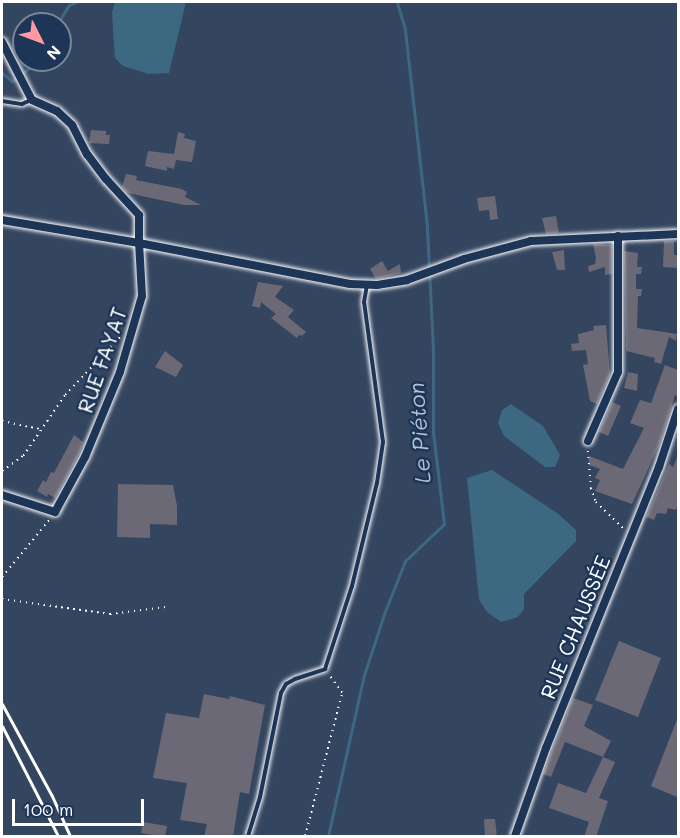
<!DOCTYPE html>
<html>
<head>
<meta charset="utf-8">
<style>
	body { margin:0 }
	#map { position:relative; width:680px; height:838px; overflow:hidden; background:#344560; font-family:Mali,sans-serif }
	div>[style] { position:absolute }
	.water>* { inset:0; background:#3c6882 }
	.stream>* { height:3px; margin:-1.5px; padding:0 1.5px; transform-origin:1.5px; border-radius:1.5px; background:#3c6882 }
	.building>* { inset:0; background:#6b6975 }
	.path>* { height:1.5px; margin-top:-0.75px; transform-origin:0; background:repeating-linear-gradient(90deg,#fff 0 1.5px,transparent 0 6px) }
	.roads { filter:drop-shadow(0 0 2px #fff) drop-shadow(0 0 2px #fff) }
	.service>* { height:4px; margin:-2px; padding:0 2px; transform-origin:2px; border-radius:2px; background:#1d3557 }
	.minor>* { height:8px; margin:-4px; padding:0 4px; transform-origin:4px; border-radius:4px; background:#1d3557 }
	.rail>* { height:3px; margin:-1.5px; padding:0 1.5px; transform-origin:1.5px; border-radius:1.5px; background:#fff }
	span { translate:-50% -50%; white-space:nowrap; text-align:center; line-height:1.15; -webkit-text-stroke:5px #1d3557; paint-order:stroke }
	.street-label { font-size:21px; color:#fff }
	.water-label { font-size:22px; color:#b1c3cd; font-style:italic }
	.frame { position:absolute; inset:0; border:3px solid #fff; pointer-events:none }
	.north { position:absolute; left:12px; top:12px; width:60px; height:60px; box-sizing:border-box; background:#1d3557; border:2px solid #77869a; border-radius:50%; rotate:132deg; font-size:16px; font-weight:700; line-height:24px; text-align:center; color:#fff }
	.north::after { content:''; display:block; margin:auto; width:21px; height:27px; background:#ff9aa2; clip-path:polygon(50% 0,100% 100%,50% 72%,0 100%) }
	.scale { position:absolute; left:12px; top:799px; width:132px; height:27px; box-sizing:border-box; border:3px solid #fff; border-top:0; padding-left:8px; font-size:18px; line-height:21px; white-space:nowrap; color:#fff; -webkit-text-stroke:4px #1d3557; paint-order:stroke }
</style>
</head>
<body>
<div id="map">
	<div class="water">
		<div style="clip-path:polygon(115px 2px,186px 2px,169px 73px,149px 74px,123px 66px,115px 58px,112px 12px)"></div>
		<div style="clip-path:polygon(511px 404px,543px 426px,560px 455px,555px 467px,545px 467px,504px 436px,498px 423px,502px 410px)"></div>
		<div style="clip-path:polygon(492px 470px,557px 513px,576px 530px,576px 541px,524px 594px,524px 609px,518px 617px,501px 622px,487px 612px,479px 600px,467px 478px)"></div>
	</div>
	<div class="stream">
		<div style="left:57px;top:24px;width:22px;rotate:-58deg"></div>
		<div style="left:69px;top:5px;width:9px;rotate:-21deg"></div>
		<div style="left:2px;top:73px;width:13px;rotate:39deg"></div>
		<div style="left:12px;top:81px;width:20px;rotate:-37deg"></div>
		<div style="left:28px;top:69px;width:11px;rotate:-56deg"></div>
		<div style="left:328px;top:836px;width:165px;rotate:-77.4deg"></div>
		<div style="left:364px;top:675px;width:64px;rotate:-71.8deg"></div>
		<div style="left:384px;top:614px;width:57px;rotate:-68.4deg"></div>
		<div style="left:405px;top:561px;width:54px;rotate:-43.5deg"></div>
		<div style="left:444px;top:524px;width:93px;rotate:-96.8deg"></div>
		<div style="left:433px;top:432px;width:82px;rotate:-90deg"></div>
		<div style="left:433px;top:350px;width:124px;rotate:-92.8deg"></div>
		<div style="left:427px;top:226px;width:198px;rotate:-96.4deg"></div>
		<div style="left:405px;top:29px;width:28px;rotate:-107deg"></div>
	</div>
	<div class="building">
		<div style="clip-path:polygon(91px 130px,106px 131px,106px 135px,110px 135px,109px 144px,89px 143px)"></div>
		<div style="clip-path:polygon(178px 132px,185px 134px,184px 138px,196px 141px,192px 162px,176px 160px,174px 169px,167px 167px,167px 171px,145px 166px,148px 151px,174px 154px)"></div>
		<div style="clip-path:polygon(126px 174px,137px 176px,136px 180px,182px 189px,187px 192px,185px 197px,201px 205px,184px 205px,128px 193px,122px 187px)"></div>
		<div style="clip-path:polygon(495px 196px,498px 219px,490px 220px,489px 210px,479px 211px,477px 198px)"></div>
		<div style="clip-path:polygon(556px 216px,559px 233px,546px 234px,542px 218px)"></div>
		<div style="clip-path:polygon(664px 241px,674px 241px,674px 255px,678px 255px,678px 268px,663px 267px)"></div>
		<div style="clip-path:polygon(593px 244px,612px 245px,612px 274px,605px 275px,605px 267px,589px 272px,588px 266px,595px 264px,596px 258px)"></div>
		<div style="clip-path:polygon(564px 250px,565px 270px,557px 270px,552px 252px)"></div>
		<div style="clip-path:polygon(624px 251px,638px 253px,637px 267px,642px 267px,641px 274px,636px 274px,636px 289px,642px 289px,641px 296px,638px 296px,637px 328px,677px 334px,676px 341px,669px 337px,661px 364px,654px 362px,655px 358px,626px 351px)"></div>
		<div style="clip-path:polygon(382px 261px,388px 271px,400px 264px,401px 273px,376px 279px,370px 269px)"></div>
		<div style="clip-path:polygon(258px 282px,283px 286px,275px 297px,294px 310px,288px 317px,306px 332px,302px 336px,299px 335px,297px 338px,271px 318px,276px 314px,261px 302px,260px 308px,252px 306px)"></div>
		<div style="clip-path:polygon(606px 325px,610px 374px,597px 404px,590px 401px,583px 365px,588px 364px,586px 350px,572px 351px,571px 344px,579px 343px,578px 334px,594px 330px,593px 326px)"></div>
		<div style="clip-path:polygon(165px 351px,183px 365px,176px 377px,155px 367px)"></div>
		<div style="clip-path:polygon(665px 365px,678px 370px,678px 391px,677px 396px,675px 395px,660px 443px,632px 504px,595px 491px,600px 480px,595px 478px,600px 469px,589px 465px,589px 456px,623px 469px,644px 428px,630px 423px,640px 400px,651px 403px)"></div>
		<div style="clip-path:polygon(628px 372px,638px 374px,637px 391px,624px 388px)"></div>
		<div style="clip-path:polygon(612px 402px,621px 406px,608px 436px,599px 432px)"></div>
		<div style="clip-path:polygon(74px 435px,83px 442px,85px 439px,79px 454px,55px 498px,48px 494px,47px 497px,37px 491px,43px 480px,46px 482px,51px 472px,54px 473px)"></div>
		<div style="clip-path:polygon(678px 455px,678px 502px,676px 510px,668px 508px,666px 514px,657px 513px,654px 520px,646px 517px,669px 464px,673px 467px)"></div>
		<div style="clip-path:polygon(118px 484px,173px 485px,177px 506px,177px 525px,150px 524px,150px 538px,117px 537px)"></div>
		<div style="clip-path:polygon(619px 641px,661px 658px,638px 717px,595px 700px)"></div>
		<div style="clip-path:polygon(204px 694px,229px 699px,230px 696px,265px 705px,249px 794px,240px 792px,233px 837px,204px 837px,207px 824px,180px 820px,187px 783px,153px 778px,166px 713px,199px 718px)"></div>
		<div style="clip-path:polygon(573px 698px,593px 705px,584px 726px,611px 741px,603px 757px,615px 762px,599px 798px,608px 801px,596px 837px,584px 837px,589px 822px,549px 808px,558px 783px,586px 793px,603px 757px,565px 742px,551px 777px,543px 774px)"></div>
		<div style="clip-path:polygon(678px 717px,678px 792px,677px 797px,651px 786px)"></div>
		<div style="clip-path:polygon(484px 819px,495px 819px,497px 837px,485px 837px)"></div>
		<div style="clip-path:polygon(143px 822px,167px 826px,165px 837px,141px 833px)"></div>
	</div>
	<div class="path">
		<div style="left:2px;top:421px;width:38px;rotate:12deg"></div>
		<div style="left:588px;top:451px;width:37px;rotate:85deg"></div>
		<div style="left:591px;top:488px;width:15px;rotate:70deg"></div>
		<div style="left:596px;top:502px;width:39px;rotate:44deg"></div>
		<div style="left:2px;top:471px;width:26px;rotate:-36deg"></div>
		<div style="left:23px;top:456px;width:74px;rotate:-55.5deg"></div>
		<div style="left:65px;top:395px;width:83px;rotate:-46.5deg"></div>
		<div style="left:2px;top:577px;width:74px;rotate:-50.5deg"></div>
		<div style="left:2px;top:599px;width:109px;rotate:7.9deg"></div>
		<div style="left:110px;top:614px;width:56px;rotate:-7.1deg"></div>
		<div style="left:305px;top:836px;width:148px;rotate:-75.5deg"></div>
		<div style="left:342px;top:693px;width:22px;rotate:-126deg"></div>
	</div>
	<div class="roads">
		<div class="service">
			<div style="left:2px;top:101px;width:20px;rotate:9deg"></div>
			<div style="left:22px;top:104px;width:10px;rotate:-24deg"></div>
			<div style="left:248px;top:836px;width:41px;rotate:-72.9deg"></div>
			<div style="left:260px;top:797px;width:106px;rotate:-78.6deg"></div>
			<div style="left:281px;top:693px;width:10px;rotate:-61deg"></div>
			<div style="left:286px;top:684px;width:10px;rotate:-29deg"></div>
			<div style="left:295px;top:679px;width:32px;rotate:-18deg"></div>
			<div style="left:325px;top:669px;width:87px;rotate:-72deg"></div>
			<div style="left:352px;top:586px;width:106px;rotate:-76.4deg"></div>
			<div style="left:377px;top:483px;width:41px;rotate:-81.7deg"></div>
			<div style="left:383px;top:442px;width:141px;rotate:-97.7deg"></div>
			<div style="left:364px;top:302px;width:17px;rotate:-80deg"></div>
		</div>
		<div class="minor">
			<div style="left:2px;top:42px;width:65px;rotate:62.7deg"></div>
			<div style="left:32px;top:100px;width:27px;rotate:24deg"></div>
			<div style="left:57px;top:111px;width:21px;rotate:43deg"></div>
			<div style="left:72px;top:125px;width:33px;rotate:63deg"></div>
			<div style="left:87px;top:154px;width:31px;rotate:53deg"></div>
			<div style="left:106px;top:179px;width:49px;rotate:47.5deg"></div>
			<div style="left:139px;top:215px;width:28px;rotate:90deg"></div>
			<div style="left:139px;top:243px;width:139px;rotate:-170.5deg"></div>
			<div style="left:588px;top:441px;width:75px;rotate:-66.5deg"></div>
			<div style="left:618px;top:372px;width:136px;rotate:-90deg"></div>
			<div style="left:2px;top:495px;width:56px;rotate:17.8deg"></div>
			<div style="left:55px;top:512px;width:63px;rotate:-61.4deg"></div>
			<div style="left:85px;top:457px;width:92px;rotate:-67.6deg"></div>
			<div style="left:120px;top:372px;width:79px;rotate:-73.9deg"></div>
			<div style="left:142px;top:296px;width:53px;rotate:-93.2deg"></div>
			<div style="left:139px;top:243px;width:215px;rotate:11deg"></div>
			<div style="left:350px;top:284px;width:27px;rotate:2deg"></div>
			<div style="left:377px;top:285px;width:30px;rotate:-9deg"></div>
			<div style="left:407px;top:280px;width:61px;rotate:-20.2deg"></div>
			<div style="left:464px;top:259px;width:69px;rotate:-15deg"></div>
			<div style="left:531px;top:241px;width:147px;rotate:-2.7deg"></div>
			<div style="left:515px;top:836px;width:93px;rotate:-70.6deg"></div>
			<div style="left:546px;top:748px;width:303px;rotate:-68.1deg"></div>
			<div style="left:659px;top:467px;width:61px;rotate:-71.9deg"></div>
		</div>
	</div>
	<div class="rail">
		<div style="left:2px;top:704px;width:105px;rotate:61.5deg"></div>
		<div style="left:52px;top:796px;width:44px;rotate:65.8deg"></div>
		<div style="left:2px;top:726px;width:123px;rotate:63deg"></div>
	</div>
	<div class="street-label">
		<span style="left:102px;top:360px;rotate:-71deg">RUE FAYAT</span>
		<span style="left:575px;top:627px;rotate:-68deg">RUE CHAUSSÉE</span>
	</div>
	<div class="water-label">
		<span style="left:419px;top:433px;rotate:-94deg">Le Piéton</span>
	</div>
	<div class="frame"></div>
	<div class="north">N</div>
	<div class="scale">100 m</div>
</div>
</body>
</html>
